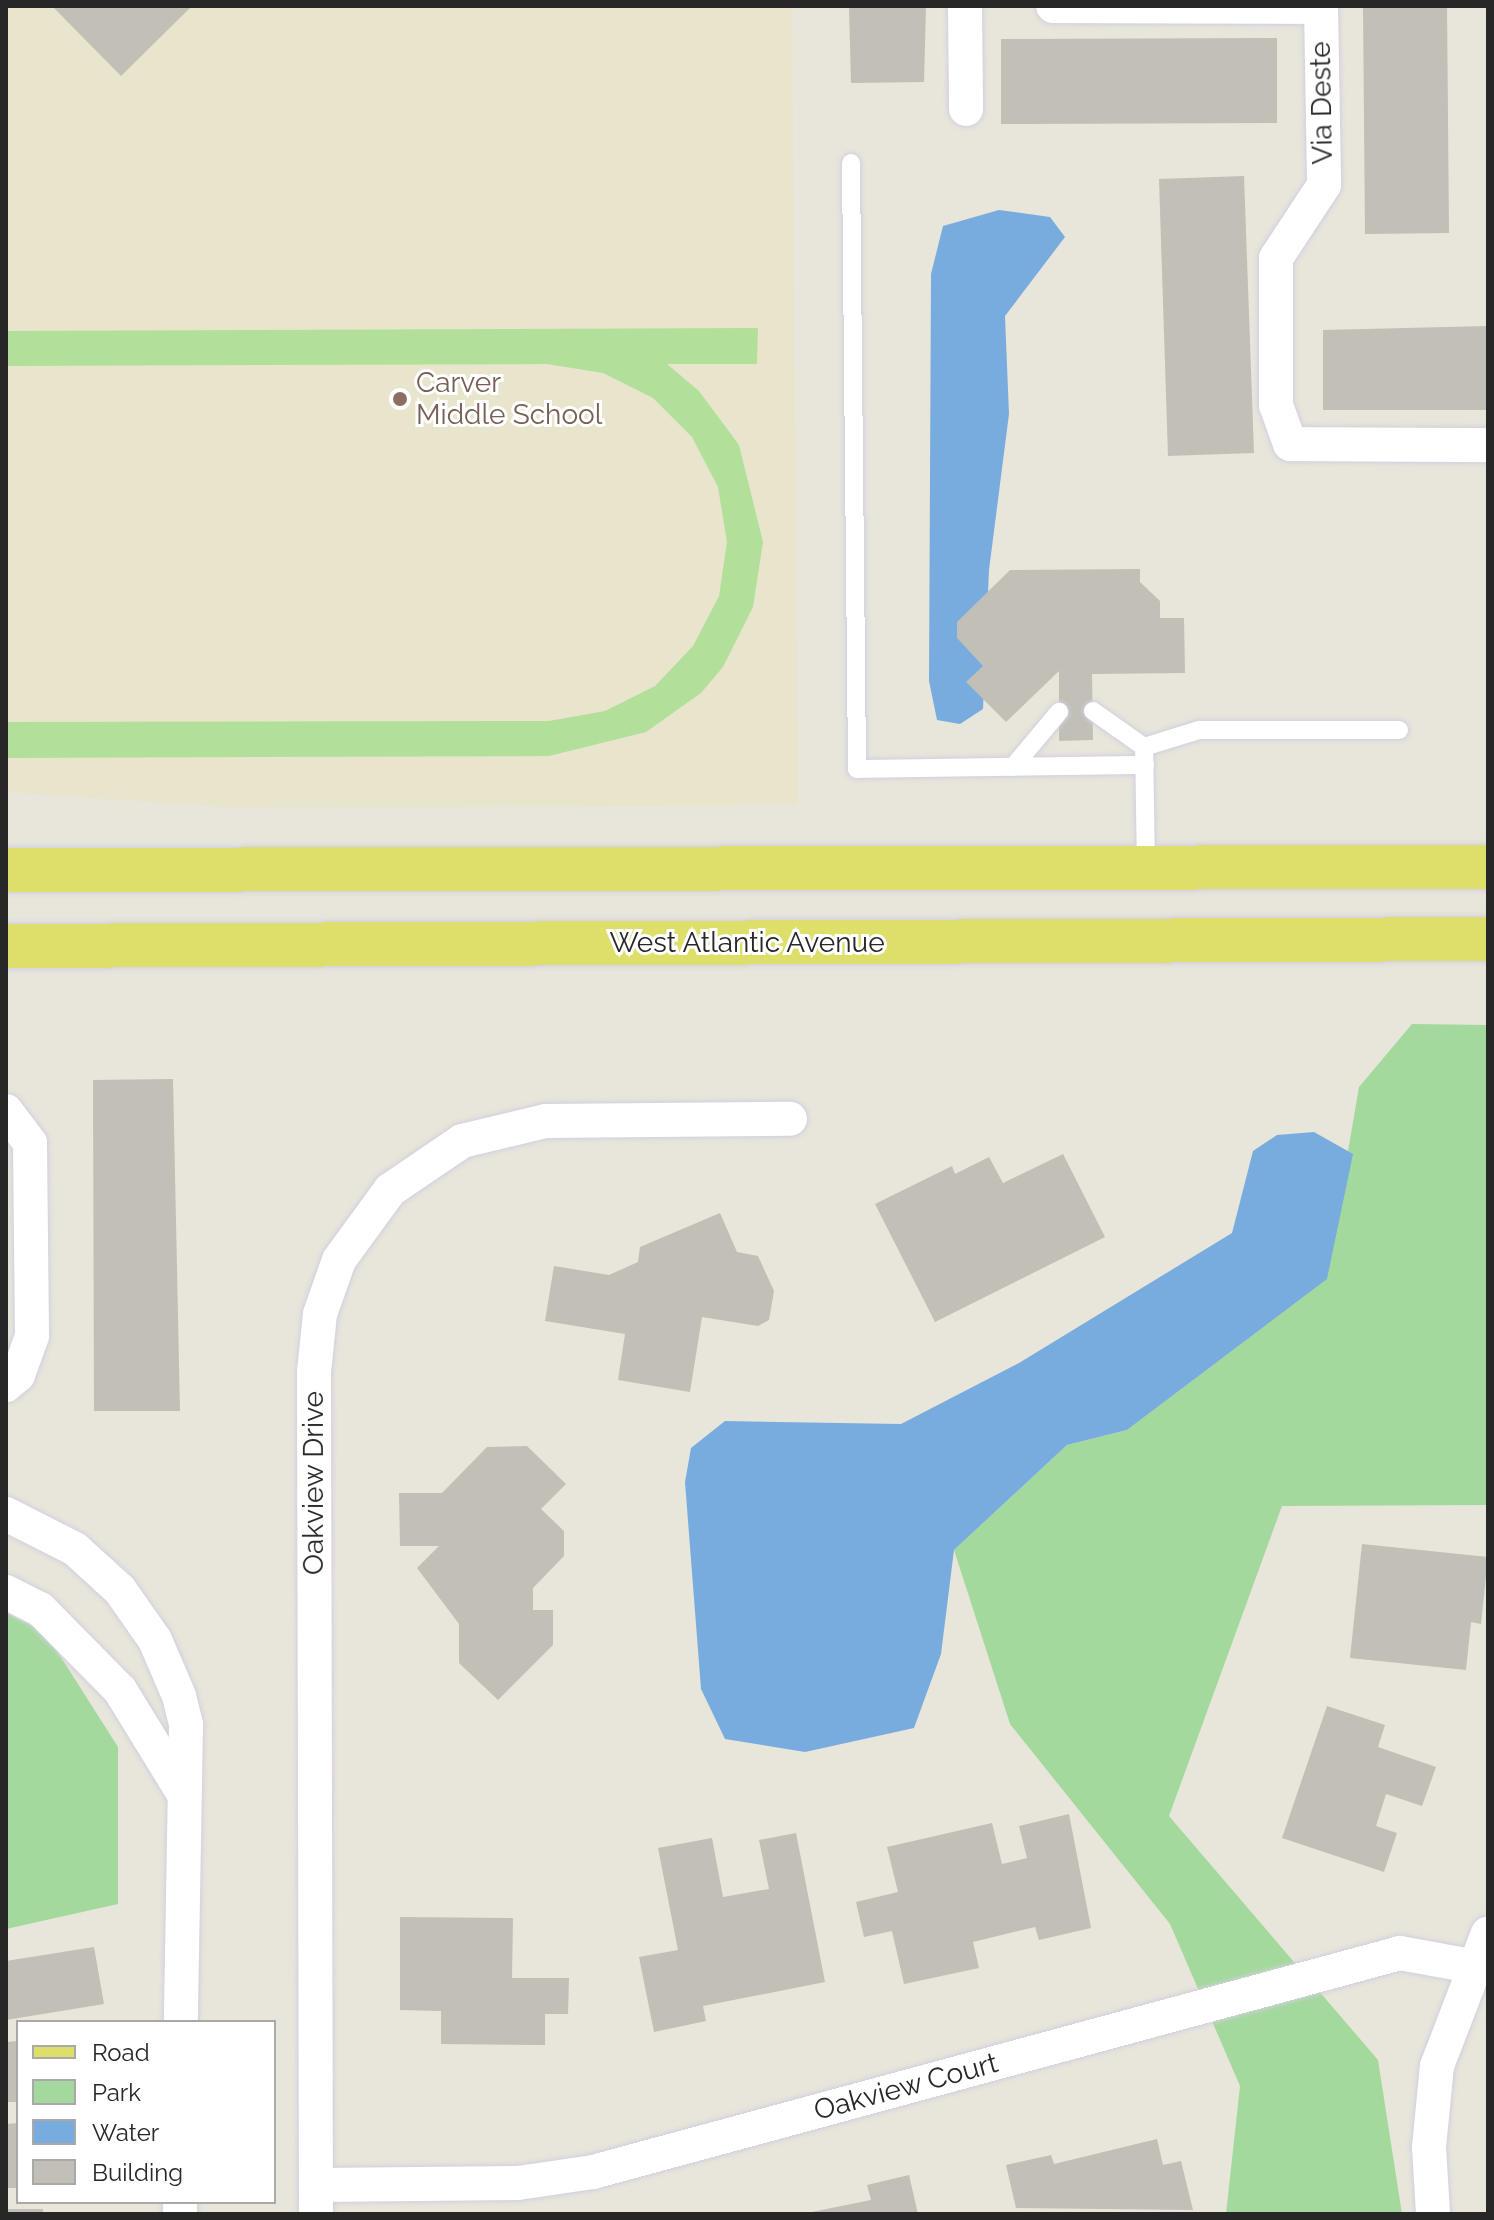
<!DOCTYPE html>
<html>
<head>
<meta charset="utf-8">
<style>
	body { margin:0 }
	#map { position:relative; width:1494px; height:2220px; overflow:hidden; background:#e8e5db; font-family:Raleway,sans-serif }
	div>[style] { position:absolute }
	.education>* { inset:0; background:#e8e5cc }
	.green>* { inset:0; background:#a4d99d }
	.pitch>* { inset:0; background:#b2df9a }
	.water>* { inset:0; background:#79acde }
	.building>* { inset:0; background:#c1bfb6 }
	.roads { filter:drop-shadow(0 0 2px #d1d0df) drop-shadow(0 0 2px #d1d0df) }
	.service>* { height:18px; margin:-9px; padding:0 9px; transform-origin:9px; border-radius:9px; background:#fff }
	.minor>* { height:34px; margin:-17px; padding:0 17px; transform-origin:17px; border-radius:17px; background:#fff }
	.primary>* { height:44px; margin:-22px; padding:0 22px; transform-origin:22px; border-radius:22px; background:#dede6a }
	.dots>* { width:22px; height:22px; translate:-50% -50%; box-sizing:border-box; border:4px solid #fff; border-radius:50% }
	span { translate:-50% -50%; white-space:nowrap; text-align:center; line-height:1.15; -webkit-text-stroke:6px #fff; paint-order:stroke }
	.street-label { font-size:28px; color:#272727 }
	.education-label { font-size:28px; color:#785e54 }
	.left { translate:0 -50%; text-align:left }
	.frame { position:absolute; inset:0; border:8px solid #272727; pointer-events:none }
	.legend { position:absolute; left:16px; top:2020px; width:260px; height:184px; box-sizing:border-box; background:#fff; border:2px solid #a9a9a9; margin:0; padding:10px 14px; list-style:none; font-size:24px; color:#272727 }
	.legend li { display:flex; align-items:center; gap:16px; height:40px }
	.legend b { width:40px; border:2px solid #a9a9a9 }
</style>
</head>
<body>
<div id="map">
	<div class="education">
		<div style="clip-path:polygon(6px 6px,792px 6px,798px 805px,234px 808px,6px 792px)"></div>
	</div>
	<div class="green">
		<div style="clip-path:polygon(1412px 1024px,1488px 1025px,1488px 1505px,1282px 1506px,1169px 1816px,1378px 2060px,1402px 2214px,1226px 2214px,1240px 2086px,1170px 1924px,1010px 1724px,954px 1550px,1067px 1445px,1127px 1430px,1326px 1279px,1359px 1087px)"></div>
		<div style="clip-path:polygon(6px 1613px,45px 1632px,118px 1747px,118px 1904px,6px 1929px)"></div>
	</div>
	<div class="pitch">
		<div style="clip-path:polygon(758px 328px,757px 364px,667px 364px,699px 391px,739px 445px,763px 542px,753px 607px,723px 667px,701px 693px,646px 732px,549px 756px,6px 758px,6px 722px,549px 721px,605px 711px,655px 686px,693px 646px,719px 596px,727px 542px,718px 487px,692px 437px,653px 398px,603px 373px,547px 364px,6px 366px,6px 331px)"></div>
	</div>
	<div class="water">
		<div style="clip-path:polygon(999px 210px,1050px 217px,1065px 237px,1005px 316px,1009px 414px,989px 570px,983px 709px,960px 724px,937px 720px,929px 681px,931px 274px,943px 226px)"></div>
		<div style="clip-path:polygon(1314px 1132px,1353px 1154px,1327px 1279px,1127px 1430px,1067px 1445px,954px 1550px,941px 1654px,914px 1728px,805px 1752px,725px 1739px,701px 1689px,685px 1482px,691px 1448px,725px 1421px,901px 1424px,1019px 1363px,1232px 1233px,1253px 1151px,1277px 1135px)"></div>
	</div>
	<div class="building">
		<div style="clip-path:polygon(52px 6px,192px 6px,121px 76px)"></div>
		<div style="clip-path:polygon(849px 6px,926px 6px,924px 82px,851px 83px)"></div>
		<div style="clip-path:polygon(1363px 6px,1447px 6px,1449px 233px,1365px 234px)"></div>
		<div style="clip-path:polygon(1277px 38px,1277px 123px,1001px 124px,1001px 39px)"></div>
		<div style="clip-path:polygon(1244px 176px,1254px 453px,1168px 456px,1159px 179px)"></div>
		<div style="clip-path:polygon(1488px 326px,1488px 410px,1323px 410px,1323px 330px)"></div>
		<div style="clip-path:polygon(1140px 569px,1140px 582px,1160px 601px,1160px 618px,1184px 618px,1185px 673px,1092px 674px,1093px 740px,1059px 741px,1059px 671px,1006px 722px,966px 682px,983px 666px,957px 638px,957px 622px,1010px 570px)"></div>
		<div style="clip-path:polygon(173px 1079px,180px 1411px,94px 1411px,93px 1080px)"></div>
		<div style="clip-path:polygon(1063px 1154px,1105px 1237px,935px 1322px,875px 1204px,952px 1166px,955px 1174px,989px 1157px,1003px 1183px)"></div>
		<div style="clip-path:polygon(720px 1213px,737px 1252px,758px 1256px,774px 1291px,769px 1320px,758px 1326px,702px 1317px,690px 1392px,618px 1380px,625px 1334px,545px 1321px,554px 1266px,609px 1275px,638px 1262px,640px 1247px)"></div>
		<div style="clip-path:polygon(527px 1446px,566px 1484px,541px 1509px,564px 1531px,564px 1556px,533px 1588px,533px 1610px,553px 1610px,553px 1645px,498px 1700px,459px 1663px,459px 1624px,417px 1568px,439px 1546px,400px 1546px,399px 1493px,442px 1493px,487px 1447px)"></div>
		<div style="clip-path:polygon(1362px 1544px,1488px 1557px,1481px 1624px,1471px 1622px,1466px 1670px,1350px 1658px)"></div>
		<div style="clip-path:polygon(1327px 1706px,1385px 1725px,1378px 1747px,1436px 1767px,1422px 1806px,1386px 1794px,1376px 1826px,1397px 1833px,1384px 1872px,1282px 1838px)"></div>
		<div style="clip-path:polygon(1069px 1814px,1091px 1928px,1039px 1940px,1035px 1927px,973px 1942px,979px 1968px,904px 1984px,892px 1931px,864px 1937px,856px 1902px,898px 1892px,887px 1847px,992px 1823px,1002px 1864px,1027px 1858px,1019px 1826px)"></div>
		<div style="clip-path:polygon(796px 1833px,825px 1982px,703px 2006px,706px 2021px,654px 2032px,639px 1957px,678px 1950px,658px 1848px,712px 1838px,723px 1897px,769px 1889px,759px 1840px)"></div>
		<div style="clip-path:polygon(400px 1917px,513px 1918px,512px 1978px,569px 1978px,568px 2014px,545px 2014px,545px 2045px,441px 2044px,441px 2011px,400px 2010px)"></div>
		<div style="clip-path:polygon(94px 1947px,104px 2004px,6px 2020px,6px 1961px)"></div>
		<div style="clip-path:polygon(18px 2041px,18px 2102px,6px 2102px,6px 2042px)"></div>
		<div style="clip-path:polygon(18px 2123px,18px 2188px,6px 2188px,6px 2124px)"></div>
		<div style="clip-path:polygon(1157px 2139px,1163px 2165px,1181px 2161px,1193px 2210px,1016px 2208px,1006px 2165px,1051px 2155px,1054px 2164px)"></div>
		<div style="clip-path:polygon(909px 2175px,918px 2214px,802px 2214px,871px 2200px,867px 2185px)"></div>
		<div style="clip-path:polygon(6px 2209px,43px 2209px,43px 2214px,6px 2214px)"></div>
	</div>
	<div class="roads">
		<div class="service">
			<div style="left:851px;top:163px;width:606px;rotate:89.43deg"></div>
			<div style="left:857px;top:769px;width:288px;rotate:-0.8deg"></div>
			<div style="left:1093px;top:711px;width:62px;rotate:35.2deg"></div>
			<div style="left:1013px;top:767px;width:72px;rotate:-50.1deg"></div>
			<div style="left:1146px;top:869px;width:122px;rotate:-90.9deg"></div>
			<div style="left:1144px;top:747px;width:58px;rotate:-17.2deg"></div>
			<div style="left:1199px;top:730px;width:200px"></div>
		</div>
		<div class="minor">
			<div style="left:965px;top:6px;width:103px;rotate:89.4deg"></div>
			<div style="left:1053px;top:6px;width:268px;rotate:0.2deg"></div>
			<div style="left:1321px;top:7px;width:178px;rotate:89deg"></div>
			<div style="left:1324px;top:185px;width:87px;rotate:123.3deg"></div>
			<div style="left:1276px;top:258px;width:147px;rotate:90deg"></div>
			<div style="left:1276px;top:405px;width:41px;rotate:70.3deg"></div>
			<div style="left:1290px;top:444px;width:198px;rotate:0.3deg"></div>
			<div style="left:6px;top:1111px;width:40px;rotate:53deg"></div>
			<div style="left:30px;top:1143px;width:193px;rotate:89.4deg"></div>
			<div style="left:32px;top:1336px;width:41px;rotate:109.7deg"></div>
			<div style="left:18px;top:1375px;width:16px;rotate:140deg"></div>
			<div style="left:6px;top:1514px;width:77px;rotate:26.9deg"></div>
			<div style="left:75px;top:1549px;width:61px;rotate:42.3deg"></div>
			<div style="left:120px;top:1590px;width:61px;rotate:55deg"></div>
			<div style="left:155px;top:1640px;width:61px;rotate:66.8deg"></div>
			<div style="left:179px;top:1696px;width:30px;rotate:76deg"></div>
			<div style="left:186px;top:1725px;width:297px;rotate:91deg"></div>
			<div style="left:6px;top:1592px;width:38px;rotate:27deg"></div>
			<div style="left:40px;top:1609px;width:114px;rotate:45.4deg"></div>
			<div style="left:120px;top:1690px;width:119px;rotate:58.5deg"></div>
			<div style="left:316px;top:2185px;width:202px;rotate:-0.6deg"></div>
			<div style="left:518px;top:2183px;width:76px;rotate:-8.3deg"></div>
			<div style="left:593px;top:2172px;width:836px;rotate:-15.18deg"></div>
			<div style="left:1400px;top:1953px;width:89px;rotate:10.3deg"></div>
			<div style="left:180px;top:2214px;width:12px;rotate:-90deg"></div>
			<div style="left:316px;top:2214px;width:842px;rotate:-90.14deg"></div>
			<div style="left:314px;top:1372px;width:58px;rotate:-84.1deg"></div>
			<div style="left:320px;top:1314px;width:57px;rotate:-70.6deg"></div>
			<div style="left:339px;top:1260px;width:87px;rotate:-53.9deg"></div>
			<div style="left:390px;top:1190px;width:87px;rotate:-34.2deg"></div>
			<div style="left:462px;top:1141px;width:86px;rotate:-13.4deg"></div>
			<div style="left:546px;top:1121px;width:244px;rotate:-0.5deg"></div>
			<div style="left:1433px;top:2214px;width:67px;rotate:-93.4deg"></div>
			<div style="left:1429px;top:2147px;width:81px;rotate:-84.4deg"></div>
			<div style="left:1437px;top:2066px;width:142px;rotate:-69deg"></div>
		</div>
		<div class="primary">
			<div style="left:6px;top:870px;width:1482px;rotate:-0.12deg"></div>
			<div style="left:6px;top:946px;width:1482px;rotate:-0.27deg"></div>
		</div>
	</div>
	<div class="dots">
		<div style="left:400px;top:399px;background:#8d6e63"></div>
	</div>
	<div class="street-label">
		<span style="left:1322px;top:103px;rotate:-91deg">Via Deste</span>
		<span style="left:747px;top:943px">West Atlantic Avenue</span>
		<span style="left:314px;top:1483px;rotate:-90deg">Oakview Drive</span>
		<span style="left:906px;top:2087px;rotate:-15deg">Oakview Court</span>
	</div>
	<div class="education-label">
		<span class="left" style="left:416px;top:399px">Carver<br>Middle School</span>
	</div>
	<div class="frame"></div>
	<ul class="legend">
	<li><b style="height:10px;background:#dede6a"></b>Road</li>
	<li><b style="height:22px;background:#a4d99d"></b>Park</li>
	<li><b style="height:22px;background:#79acde"></b>Water</li>
	<li><b style="height:22px;background:#c1bfb6"></b>Building</li>
	</ul>
</div>
</body>
</html>
